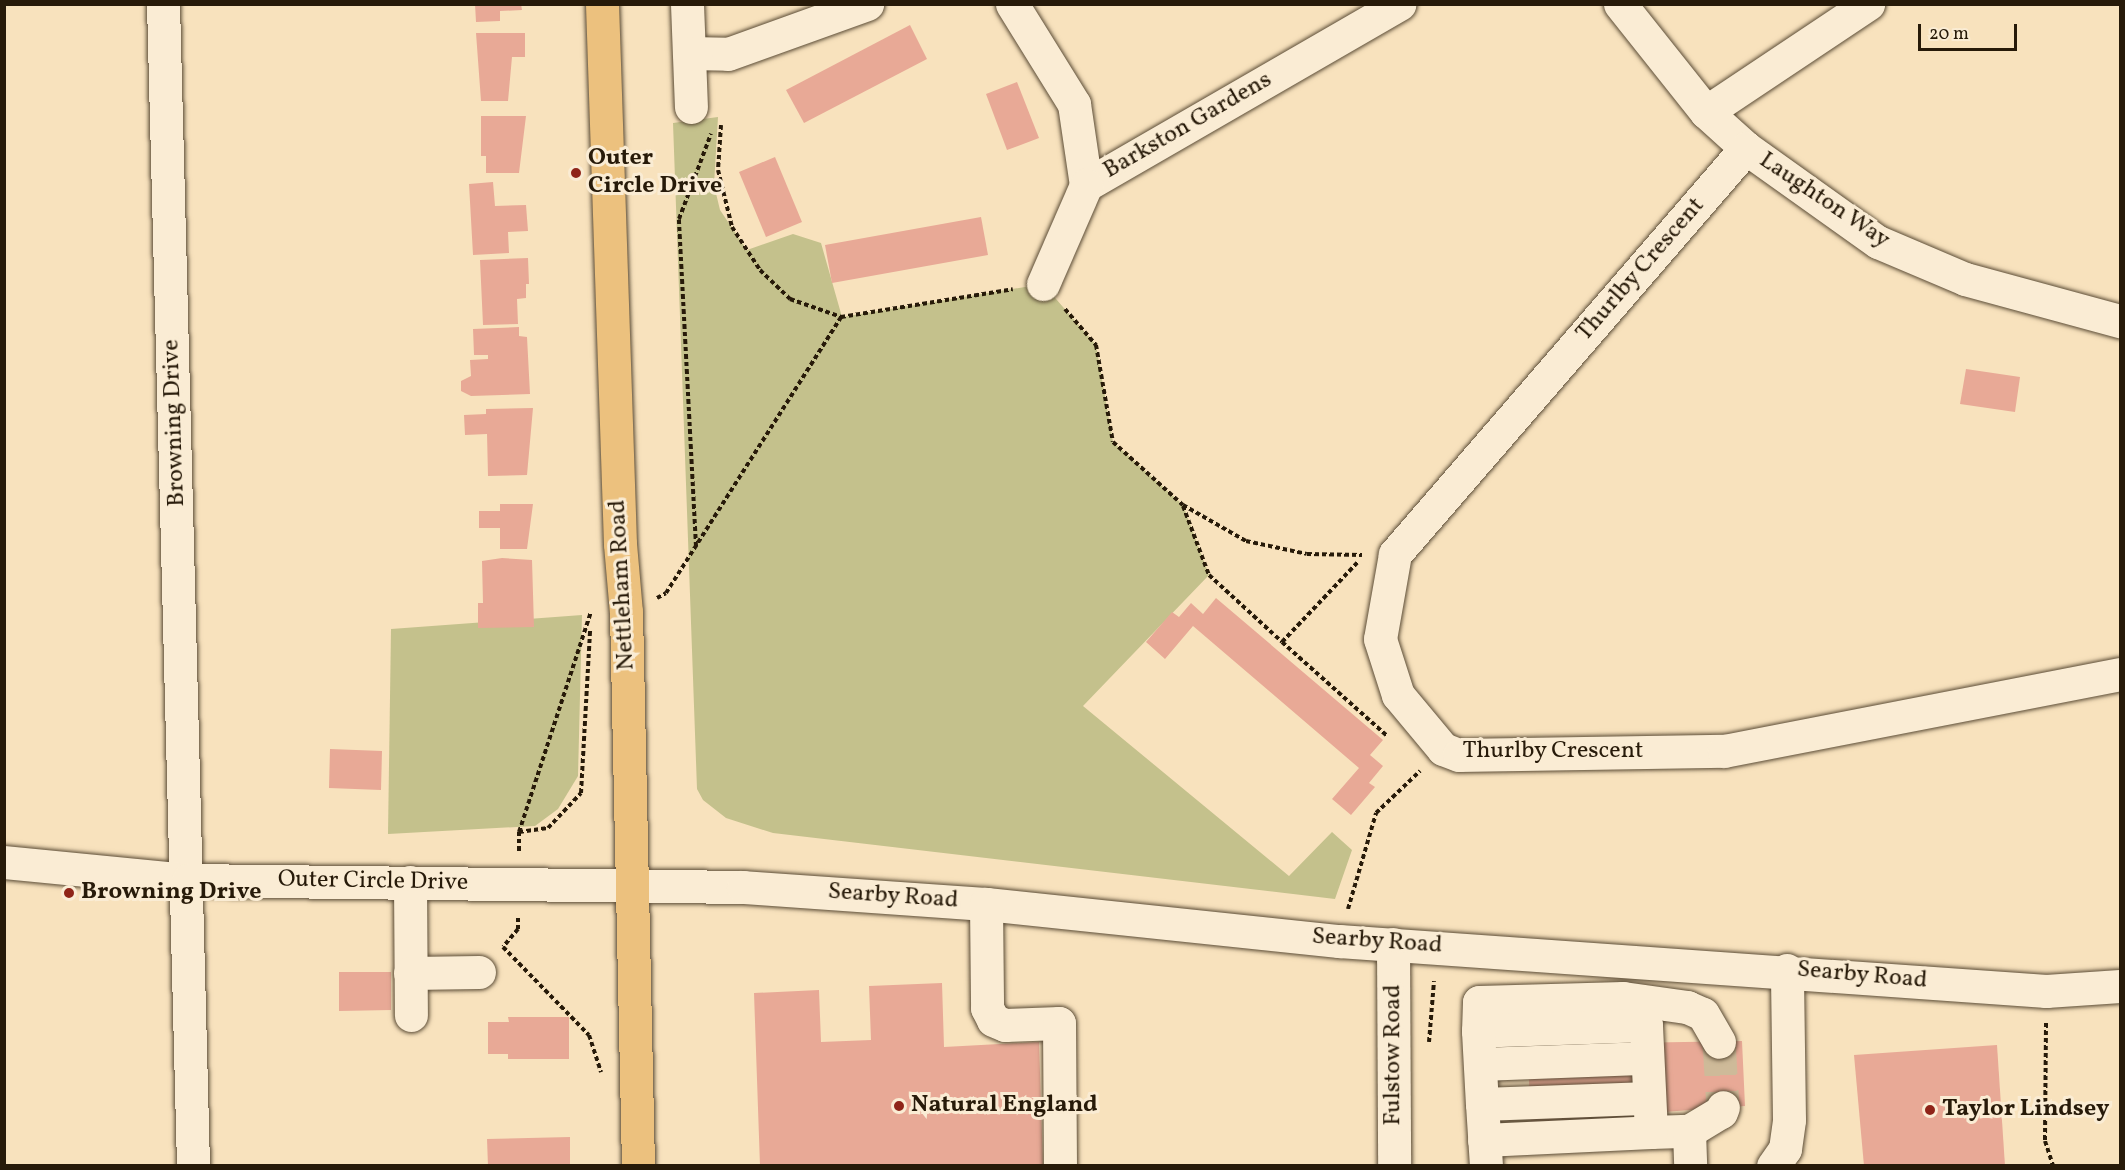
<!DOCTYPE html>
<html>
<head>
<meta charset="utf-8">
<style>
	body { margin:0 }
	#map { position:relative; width:2125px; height:1170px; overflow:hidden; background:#f8e2bd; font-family:Vollkorn,serif }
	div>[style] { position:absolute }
	.green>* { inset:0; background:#c4c18c }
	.building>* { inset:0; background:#e8a996 }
	.minor-tunnel>* { height:33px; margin-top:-16.5px; transform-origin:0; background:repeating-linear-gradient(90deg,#ceba99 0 33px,transparent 0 49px) }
	.path>* { height:4px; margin-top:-2px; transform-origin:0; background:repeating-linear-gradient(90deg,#271a09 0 4.5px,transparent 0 7.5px) }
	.roads { filter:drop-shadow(0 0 2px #5b4c36) drop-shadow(0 0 2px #5b4c36) }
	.minor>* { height:33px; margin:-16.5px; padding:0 16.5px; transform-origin:16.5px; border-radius:16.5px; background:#faecd4 }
	.major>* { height:33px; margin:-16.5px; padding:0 16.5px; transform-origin:16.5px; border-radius:16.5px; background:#ecc17e }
	.dots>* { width:16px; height:16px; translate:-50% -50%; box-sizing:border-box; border:3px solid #faecd4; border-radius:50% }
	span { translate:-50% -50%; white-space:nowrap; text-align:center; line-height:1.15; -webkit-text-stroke:6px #faecd4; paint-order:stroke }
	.street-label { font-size:24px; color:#271a09 }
	.poi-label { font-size:24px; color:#271a09; font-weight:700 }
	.left { translate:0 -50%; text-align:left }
	.frame { position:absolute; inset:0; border:6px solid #271a09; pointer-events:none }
	.scale { position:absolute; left:1918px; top:24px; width:99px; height:27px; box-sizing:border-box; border:3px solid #271a09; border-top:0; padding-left:8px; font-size:18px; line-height:21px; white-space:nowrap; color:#271a09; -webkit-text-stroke:4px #faecd4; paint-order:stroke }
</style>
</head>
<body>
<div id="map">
	<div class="green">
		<div style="clip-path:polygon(718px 117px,714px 185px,720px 210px,747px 250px,793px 234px,821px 243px,842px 317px,1043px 284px,1096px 345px,1113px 442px,1183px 505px,1209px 575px,1083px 706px,1289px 876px,1332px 832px,1352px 850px,1335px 899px,773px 833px,726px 818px,703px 800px,697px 789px,673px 123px)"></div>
		<div style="clip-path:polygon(582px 615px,578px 776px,558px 809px,535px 826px,388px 834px,391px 629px)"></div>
	</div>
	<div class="building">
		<div style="clip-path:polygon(475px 4px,521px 4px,522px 10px,500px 11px,500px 21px,476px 22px)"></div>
		<div style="clip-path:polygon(910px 25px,927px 59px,804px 123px,786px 90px)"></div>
		<div style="clip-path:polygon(476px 33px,525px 33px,525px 57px,512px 57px,508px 101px,481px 101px)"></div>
		<div style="clip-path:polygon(1017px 82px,1039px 138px,1007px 150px,986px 94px)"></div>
		<div style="clip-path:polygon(481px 116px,526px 116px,519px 173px,486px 173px,486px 156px,481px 156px)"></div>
		<div style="clip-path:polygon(775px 157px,802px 222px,766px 237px,739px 172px)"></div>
		<div style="clip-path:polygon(493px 182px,495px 206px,526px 205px,528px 231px,508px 232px,509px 253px,473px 255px,469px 184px)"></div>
		<div style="clip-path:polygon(981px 217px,988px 255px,832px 283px,825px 245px)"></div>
		<div style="clip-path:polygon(528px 258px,529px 284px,526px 284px,526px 298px,517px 299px,518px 324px,483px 325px,480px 260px)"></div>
		<div style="clip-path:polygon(519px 327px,519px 336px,527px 337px,530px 394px,471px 396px,461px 391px,461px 381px,471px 376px,470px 360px,488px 359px,488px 355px,474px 355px,473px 329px)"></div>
		<div style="clip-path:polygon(1966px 369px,2020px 377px,2015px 412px,1960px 404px)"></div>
		<div style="clip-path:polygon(533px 408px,527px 475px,488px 476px,487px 434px,465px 435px,464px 415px,486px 414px,486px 409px)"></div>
		<div style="clip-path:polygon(500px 504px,533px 504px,527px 549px,500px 549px,500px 528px,479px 528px,479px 511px,500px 511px)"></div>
		<div style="clip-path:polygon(502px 558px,532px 560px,534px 627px,478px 628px,478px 603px,483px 603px,482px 561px)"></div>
		<div style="clip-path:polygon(1216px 598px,1383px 740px,1370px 755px,1383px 766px,1369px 783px,1375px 787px,1351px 815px,1332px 799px,1359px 768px,1193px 626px,1165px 659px,1146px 642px,1172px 612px,1179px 617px,1191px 603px,1203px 614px)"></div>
		<div style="clip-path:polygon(330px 749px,382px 751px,381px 790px,329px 788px)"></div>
		<div style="clip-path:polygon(339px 972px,391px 972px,391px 1010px,339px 1011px)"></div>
		<div style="clip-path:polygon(942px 983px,944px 1047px,1039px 1042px,1043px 1166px,760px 1166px,754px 993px,819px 990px,821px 1042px,871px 1040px,869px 986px)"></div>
		<div style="clip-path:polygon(1625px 1012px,1627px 1043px,1742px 1041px,1745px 1106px,1636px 1114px,1637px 1142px,1532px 1147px,1526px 1016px)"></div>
		<div style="clip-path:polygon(508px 1017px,569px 1017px,569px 1059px,508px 1059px,508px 1054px,488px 1054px,488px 1022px,509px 1022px)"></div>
		<div style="clip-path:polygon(1997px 1045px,2005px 1166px,1864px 1166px,1854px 1055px)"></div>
		<div style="clip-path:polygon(570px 1137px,570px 1166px,488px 1166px,487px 1139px)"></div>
	</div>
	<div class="minor-tunnel">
		<div style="left:1719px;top:1042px;width:65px;rotate:86.5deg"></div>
	</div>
	<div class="path">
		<div style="left:721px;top:125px;width:45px;rotate:93.8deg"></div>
		<div style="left:718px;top:170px;width:59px;rotate:76.2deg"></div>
		<div style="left:732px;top:227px;width:51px;rotate:56.9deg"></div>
		<div style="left:760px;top:270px;width:42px;rotate:44deg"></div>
		<div style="left:790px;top:299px;width:54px;rotate:19.4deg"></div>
		<div style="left:1065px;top:309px;width:48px;rotate:49.3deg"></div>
		<div style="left:1096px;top:345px;width:98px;rotate:80.1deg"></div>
		<div style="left:1113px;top:442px;width:94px;rotate:42deg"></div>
		<div style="left:1183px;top:505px;width:73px;rotate:29.7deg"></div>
		<div style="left:1246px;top:541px;width:62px;rotate:12deg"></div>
		<div style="left:1307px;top:554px;width:55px;rotate:1deg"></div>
		<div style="left:1183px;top:506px;width:74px;rotate:69.4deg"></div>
		<div style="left:1209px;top:575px;width:99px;rotate:42.5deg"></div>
		<div style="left:1282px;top:642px;width:110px;rotate:-46.5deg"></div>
		<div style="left:696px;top:546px;width:327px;rotate:-93deg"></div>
		<div style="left:679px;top:219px;width:91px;rotate:-69.4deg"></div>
		<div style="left:657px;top:598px;width:10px;rotate:-29deg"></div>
		<div style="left:666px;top:593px;width:327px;rotate:-57.6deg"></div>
		<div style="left:841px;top:317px;width:174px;rotate:-9.2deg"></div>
		<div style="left:1282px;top:642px;width:140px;rotate:41.8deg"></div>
		<div style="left:519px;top:832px;width:231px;rotate:-71.9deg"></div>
		<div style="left:519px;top:851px;width:19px;rotate:-90deg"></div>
		<div style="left:519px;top:832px;width:29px;rotate:-8deg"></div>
		<div style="left:548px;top:828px;width:48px;rotate:-46.7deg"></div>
		<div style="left:581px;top:793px;width:163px;rotate:-86.8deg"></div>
		<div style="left:1348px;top:909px;width:100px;rotate:-73.7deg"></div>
		<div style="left:1376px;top:813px;width:61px;rotate:-43.7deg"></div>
		<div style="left:518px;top:918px;width:11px;rotate:90deg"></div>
		<div style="left:518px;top:929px;width:23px;rotate:130deg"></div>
		<div style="left:503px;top:947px;width:123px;rotate:45.7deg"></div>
		<div style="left:589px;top:1035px;width:39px;rotate:72deg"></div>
		<div style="left:2046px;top:1023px;width:118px;rotate:90.5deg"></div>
		<div style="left:2045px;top:1141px;width:26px;rotate:72deg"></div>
		<div style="left:1429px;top:1042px;width:61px;rotate:-85.3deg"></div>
	</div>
	<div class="roads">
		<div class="minor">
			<div style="left:163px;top:4px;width:1162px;rotate:88.52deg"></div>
			<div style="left:687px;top:4px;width:103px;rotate:87.8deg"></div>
			<div style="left:1012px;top:4px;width:118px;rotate:58.2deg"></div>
			<div style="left:1074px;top:104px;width:82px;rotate:81.6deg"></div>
			<div style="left:1086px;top:185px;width:362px;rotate:-30deg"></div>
			<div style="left:1620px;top:4px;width:138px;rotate:51.5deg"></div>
			<div style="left:1706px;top:112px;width:54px;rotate:42deg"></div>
			<div style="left:1746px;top:148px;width:162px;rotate:35.5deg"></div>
			<div style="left:1878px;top:242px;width:95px;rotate:23deg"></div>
			<div style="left:1965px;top:279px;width:161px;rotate:15.2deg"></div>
			<div style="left:689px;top:53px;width:39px;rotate:1deg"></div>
			<div style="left:728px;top:54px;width:148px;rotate:-19.8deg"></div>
			<div style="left:1706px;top:112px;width:195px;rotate:-33.7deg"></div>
			<div style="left:1746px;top:148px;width:537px;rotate:130.84deg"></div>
			<div style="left:1395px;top:554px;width:86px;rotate:100deg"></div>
			<div style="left:1380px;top:639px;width:59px;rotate:72.2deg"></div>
			<div style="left:1398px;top:695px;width:70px;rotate:50.2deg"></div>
			<div style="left:1443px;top:749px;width:17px;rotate:21deg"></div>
			<div style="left:1459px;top:755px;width:265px;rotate:-0.9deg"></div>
			<div style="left:1724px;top:751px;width:403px;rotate:-11deg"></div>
			<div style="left:1043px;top:284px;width:108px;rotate:-66.5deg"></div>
			<div style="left:4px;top:862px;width:185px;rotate:5.6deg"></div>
			<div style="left:188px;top:880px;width:555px;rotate:0.72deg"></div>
			<div style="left:743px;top:887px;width:244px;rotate:4deg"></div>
			<div style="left:986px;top:904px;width:355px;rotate:6deg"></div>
			<div style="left:1339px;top:941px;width:709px;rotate:4.05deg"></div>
			<div style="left:2046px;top:991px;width:74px;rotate:-3.9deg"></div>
			<div style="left:410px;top:882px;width:133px;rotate:89.6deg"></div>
			<div style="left:986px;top:904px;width:104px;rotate:89.4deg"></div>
			<div style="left:987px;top:1008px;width:13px;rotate:63deg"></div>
			<div style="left:993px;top:1020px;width:13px;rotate:23deg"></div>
			<div style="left:1005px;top:1025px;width:54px;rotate:-2.1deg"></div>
			<div style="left:1059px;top:1023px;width:143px;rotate:89.6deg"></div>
			<div style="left:1393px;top:944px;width:222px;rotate:89.7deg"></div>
			<div style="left:410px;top:973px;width:69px;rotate:-0.8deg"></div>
			<div style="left:1478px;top:1031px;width:29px;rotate:-88deg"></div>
			<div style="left:1479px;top:1002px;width:144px;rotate:-1.6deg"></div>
			<div style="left:1623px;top:998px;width:65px;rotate:8deg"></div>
			<div style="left:1687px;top:1007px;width:17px;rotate:24deg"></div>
			<div style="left:1703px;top:1014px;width:32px;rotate:60deg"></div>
			<div style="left:1480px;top:1064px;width:167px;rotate:-2.1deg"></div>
			<div style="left:1482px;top:1104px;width:167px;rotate:-2.1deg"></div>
			<div style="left:1689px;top:1131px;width:37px;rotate:-31deg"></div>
			<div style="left:1721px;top:1112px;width:5px;rotate:-68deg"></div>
			<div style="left:1651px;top:1132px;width:38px;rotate:-2deg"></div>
			<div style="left:1689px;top:1131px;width:35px;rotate:88deg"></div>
			<div style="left:1484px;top:1140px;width:167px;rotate:-2.7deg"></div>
			<div style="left:1651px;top:1132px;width:107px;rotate:-92.7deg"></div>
			<div style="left:1646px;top:1025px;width:168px;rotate:178deg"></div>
			<div style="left:1478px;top:1031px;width:73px;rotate:86.9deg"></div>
			<div style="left:1482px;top:1104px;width:62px;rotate:86.3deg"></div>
			<div style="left:1773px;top:1166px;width:21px;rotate:-55deg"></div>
			<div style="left:1785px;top:1149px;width:29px;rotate:-82deg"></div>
			<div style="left:1789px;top:1120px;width:150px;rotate:-90.8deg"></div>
		</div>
		<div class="major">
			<div style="left:602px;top:4px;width:540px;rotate:88.09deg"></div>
			<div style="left:620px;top:544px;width:68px;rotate:85deg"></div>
			<div style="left:626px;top:612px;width:554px;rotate:88.76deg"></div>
		</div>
	</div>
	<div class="dots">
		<div style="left:576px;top:173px;background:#8f2418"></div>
		<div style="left:69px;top:893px;background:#8f2418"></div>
		<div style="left:899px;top:1106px;background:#8f2418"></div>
		<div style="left:1930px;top:1110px;background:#8f2418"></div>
	</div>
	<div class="street-label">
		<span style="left:1188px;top:126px;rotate:-30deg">Barkston Gardens</span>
		<span style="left:1824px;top:201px;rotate:34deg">Laughton Way</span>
		<span style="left:1641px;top:270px;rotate:-49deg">Thurlby Crescent</span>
		<span style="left:175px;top:423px;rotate:-92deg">Browning Drive</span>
		<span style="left:623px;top:585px;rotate:-93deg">Nettleham Road</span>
		<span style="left:1553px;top:752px">Thurlby Crescent</span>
		<span style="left:373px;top:882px;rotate:1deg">Outer Circle Drive</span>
		<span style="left:893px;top:897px;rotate:4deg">Searby Road</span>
		<span style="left:1377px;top:942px;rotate:4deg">Searby Road</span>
		<span style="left:1862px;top:976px;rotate:5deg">Searby Road</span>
		<span style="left:1394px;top:1055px;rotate:-90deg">Fulstow Road</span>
	</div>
	<div class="poi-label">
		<span class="left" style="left:588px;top:173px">Outer<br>Circle Drive</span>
		<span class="left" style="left:81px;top:893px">Browning Drive</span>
		<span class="left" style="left:911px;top:1106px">Natural England</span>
		<span class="left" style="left:1942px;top:1110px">Taylor Lindsey</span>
	</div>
	<div class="frame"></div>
	<div class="scale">20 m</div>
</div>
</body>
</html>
